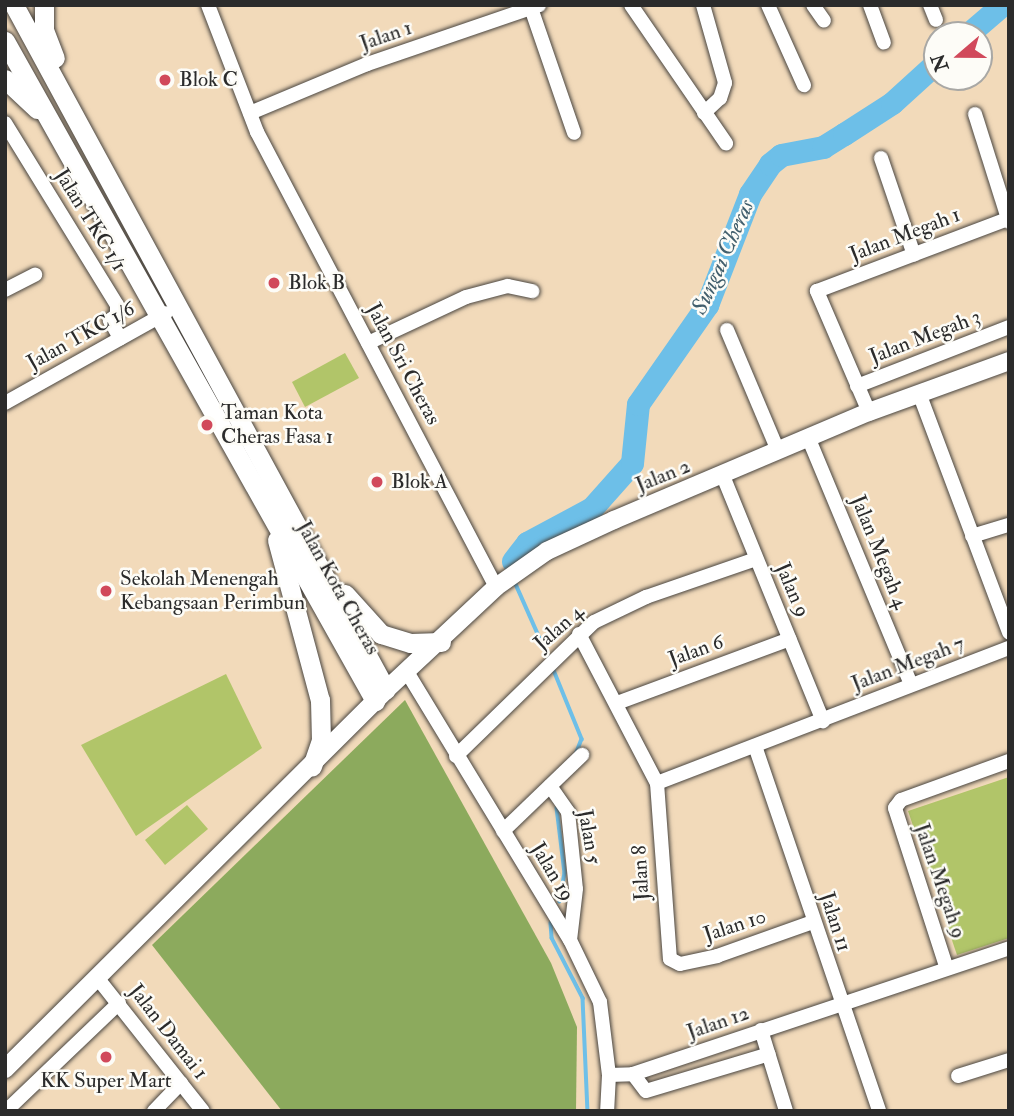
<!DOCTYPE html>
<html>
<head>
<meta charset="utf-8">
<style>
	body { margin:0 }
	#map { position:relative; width:1014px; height:1116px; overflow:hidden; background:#f2daba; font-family:"IM FELL Double Pica",serif }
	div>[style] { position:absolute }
	.green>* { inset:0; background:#b1c569 }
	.forest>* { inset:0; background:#8caa5d }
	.stream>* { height:3.5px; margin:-1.75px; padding:0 1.75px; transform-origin:1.75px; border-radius:1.75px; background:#6dbfe8 }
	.river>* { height:23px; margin:-11.5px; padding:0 11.5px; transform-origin:11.5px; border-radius:11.5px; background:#6dbfe8 }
	.roads { filter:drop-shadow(0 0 2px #494540) drop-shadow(0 0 2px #494540) }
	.minor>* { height:14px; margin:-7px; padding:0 7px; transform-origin:7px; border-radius:7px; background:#fff }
	.tertiary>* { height:18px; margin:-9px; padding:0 9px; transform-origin:9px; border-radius:9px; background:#fff }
	.secondary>* { height:19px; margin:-9.5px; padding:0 9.5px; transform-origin:9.5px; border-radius:9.5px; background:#fff }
	.dots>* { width:19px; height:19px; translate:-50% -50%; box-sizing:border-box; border:4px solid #fdfcf7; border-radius:50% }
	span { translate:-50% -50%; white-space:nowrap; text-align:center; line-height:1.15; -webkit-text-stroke:5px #fdfcf7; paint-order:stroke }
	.street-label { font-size:21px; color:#2b2b2b }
	.poi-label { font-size:21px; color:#2b2b2b }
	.left { translate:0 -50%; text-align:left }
	.water-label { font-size:23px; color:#425f6d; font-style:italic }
	.frame { position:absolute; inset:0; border:7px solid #2b2b2b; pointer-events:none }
	.north { position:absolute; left:923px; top:21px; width:70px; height:70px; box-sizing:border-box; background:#fdfcf7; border:2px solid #a9a8a5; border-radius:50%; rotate:250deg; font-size:19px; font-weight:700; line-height:28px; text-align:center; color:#2b2b2b }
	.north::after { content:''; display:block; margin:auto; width:24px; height:32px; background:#d1495b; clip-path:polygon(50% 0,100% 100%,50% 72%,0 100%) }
</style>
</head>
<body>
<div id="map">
	<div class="green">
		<div style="clip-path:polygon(345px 353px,359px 378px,305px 407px,292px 382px)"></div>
		<div style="clip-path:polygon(226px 674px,262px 748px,136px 836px,81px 745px)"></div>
		<div style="clip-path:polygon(1009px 777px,1009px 938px,957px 955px,908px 811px)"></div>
		<div style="clip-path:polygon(187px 805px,208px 829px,165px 865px,145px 840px)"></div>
	</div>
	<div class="forest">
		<div style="clip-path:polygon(405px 700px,551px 963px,577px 1027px,576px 1111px,282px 1111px,152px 945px)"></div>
	</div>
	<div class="stream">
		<div style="left:515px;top:582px;width:86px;rotate:66.1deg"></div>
		<div style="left:553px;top:668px;width:77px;rotate:67.8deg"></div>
		<div style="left:582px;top:739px;width:14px;rotate:111deg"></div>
		<div style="left:557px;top:808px;width:65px;rotate:83deg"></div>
		<div style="left:565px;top:873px;width:29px;rotate:100deg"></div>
		<div style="left:551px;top:923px;width:15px;rotate:86deg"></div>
		<div style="left:552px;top:938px;width:68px;rotate:62.7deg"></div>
		<div style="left:583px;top:998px;width:113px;rotate:87.5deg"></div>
	</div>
	<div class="river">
		<div style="left:967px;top:35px;width:46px;rotate:-40.6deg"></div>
		<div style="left:513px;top:561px;width:23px;rotate:-52deg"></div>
		<div style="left:527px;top:543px;width:74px;rotate:-28.3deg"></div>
		<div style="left:592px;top:508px;width:60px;rotate:-48.4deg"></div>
		<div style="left:632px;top:463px;width:59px;rotate:-84.2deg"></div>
		<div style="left:638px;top:404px;width:121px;rotate:-55.1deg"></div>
		<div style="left:707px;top:305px;width:119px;rotate:-68.8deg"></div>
		<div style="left:750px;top:194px;width:36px;rotate:-56deg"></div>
		<div style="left:770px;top:164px;width:14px;rotate:-39deg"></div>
		<div style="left:781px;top:155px;width:43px;rotate:-10.8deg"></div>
		<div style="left:823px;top:147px;width:25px;rotate:-32deg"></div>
		<div style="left:844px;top:134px;width:57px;rotate:-32.9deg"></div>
		<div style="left:892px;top:103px;width:61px;rotate:-42.3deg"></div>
	</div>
	<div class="roads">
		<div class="minor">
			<div style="left:208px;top:5px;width:136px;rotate:68.9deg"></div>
			<div style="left:257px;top:132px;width:514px;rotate:62.29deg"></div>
			<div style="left:631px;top:5px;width:168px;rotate:55.5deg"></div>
			<div style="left:703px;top:5px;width:81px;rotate:74.2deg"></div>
			<div style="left:725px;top:83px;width:16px;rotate:108deg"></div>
			<div style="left:720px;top:98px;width:22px;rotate:137deg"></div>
			<div style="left:768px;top:5px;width:88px;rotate:65.8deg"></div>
			<div style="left:813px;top:5px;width:19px;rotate:55deg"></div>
			<div style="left:870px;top:5px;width:40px;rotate:69.8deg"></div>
			<div style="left:930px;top:5px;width:16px;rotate:68deg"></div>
			<div style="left:531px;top:8px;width:132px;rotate:71deg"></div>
			<div style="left:250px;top:113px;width:127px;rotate:-22.7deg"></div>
			<div style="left:367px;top:64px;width:182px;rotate:-18.9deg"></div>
			<div style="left:975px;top:114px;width:113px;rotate:72.5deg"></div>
			<div style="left:5px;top:123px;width:214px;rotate:58.4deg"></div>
			<div style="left:117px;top:305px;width:10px;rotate:90deg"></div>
			<div style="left:117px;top:315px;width:9px;rotate:144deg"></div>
			<div style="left:110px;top:320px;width:21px;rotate:61deg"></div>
			<div style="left:881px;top:158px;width:102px;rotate:71.2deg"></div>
			<div style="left:5px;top:290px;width:34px;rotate:-27deg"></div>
			<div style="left:727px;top:330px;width:131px;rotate:67.1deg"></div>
			<div style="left:368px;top:343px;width:108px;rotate:-25.1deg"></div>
			<div style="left:466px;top:297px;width:43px;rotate:-14.7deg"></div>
			<div style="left:508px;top:286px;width:25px;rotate:12deg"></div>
			<div style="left:857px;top:386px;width:163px;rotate:-21.2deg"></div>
			<div style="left:919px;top:393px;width:256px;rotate:69.4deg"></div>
			<div style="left:5px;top:403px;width:184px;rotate:-29.2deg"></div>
			<div style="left:869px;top:412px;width:132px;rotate:-113.3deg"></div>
			<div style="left:817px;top:291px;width:204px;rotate:-20.7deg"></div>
			<div style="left:808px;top:437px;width:268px;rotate:67.4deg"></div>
			<div style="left:723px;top:476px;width:265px;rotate:67.8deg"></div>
			<div style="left:972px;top:536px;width:39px;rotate:-17deg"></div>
			<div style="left:579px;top:634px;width:168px;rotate:62.4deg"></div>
			<div style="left:657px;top:783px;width:176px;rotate:85.8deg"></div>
			<div style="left:670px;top:959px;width:11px;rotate:27deg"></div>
			<div style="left:680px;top:964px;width:38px;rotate:-12deg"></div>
			<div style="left:717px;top:956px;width:102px;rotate:-19.5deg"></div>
			<div style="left:407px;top:672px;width:314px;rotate:58.7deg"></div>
			<div style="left:570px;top:940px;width:69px;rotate:64.2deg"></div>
			<div style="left:600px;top:1002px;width:74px;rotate:83deg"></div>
			<div style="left:609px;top:1075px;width:36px;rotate:93deg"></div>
			<div style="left:617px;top:703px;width:184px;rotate:-20.3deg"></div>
			<div style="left:755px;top:746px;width:385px;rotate:71.2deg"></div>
			<div style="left:456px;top:756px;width:192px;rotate:-44.2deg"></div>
			<div style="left:594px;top:622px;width:58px;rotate:-25.7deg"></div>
			<div style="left:646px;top:597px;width:116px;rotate:-19.1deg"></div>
			<div style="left:657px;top:783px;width:377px;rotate:-21deg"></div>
			<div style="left:550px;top:786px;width:32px;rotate:55deg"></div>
			<div style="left:568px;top:812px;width:77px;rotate:84.1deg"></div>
			<div style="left:576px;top:889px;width:51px;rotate:96.7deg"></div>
			<div style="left:503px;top:831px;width:110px;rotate:-43.9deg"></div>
			<div style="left:946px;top:966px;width:166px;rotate:-107.9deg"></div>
			<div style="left:895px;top:808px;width:10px;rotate:-53deg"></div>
			<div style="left:901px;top:800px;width:115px;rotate:-19.9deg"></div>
			<div style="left:99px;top:980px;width:167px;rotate:51.6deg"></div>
			<div style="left:761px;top:1030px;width:85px;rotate:72.8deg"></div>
			<div style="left:633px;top:1074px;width:21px;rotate:53deg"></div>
			<div style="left:646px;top:1091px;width:128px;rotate:-16.7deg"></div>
			<div style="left:609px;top:1075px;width:24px;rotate:-2deg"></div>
			<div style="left:633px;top:1074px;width:397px;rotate:-18.5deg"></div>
			<div style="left:958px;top:1076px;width:53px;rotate:-17.4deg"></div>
			<div style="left:7px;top:1110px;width:155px;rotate:-43.7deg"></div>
			<div style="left:154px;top:1111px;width:39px;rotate:-46deg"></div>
		</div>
		<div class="tertiary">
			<div style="left:5px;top:1069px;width:537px;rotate:-44.85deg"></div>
			<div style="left:386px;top:690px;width:151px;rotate:-43.1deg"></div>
			<div style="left:496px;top:587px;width:62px;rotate:-35.2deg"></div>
			<div style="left:547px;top:551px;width:74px;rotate:-24.8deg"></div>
			<div style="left:614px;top:520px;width:277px;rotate:-23deg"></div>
			<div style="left:869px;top:412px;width:149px;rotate:-20deg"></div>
		</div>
		<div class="secondary">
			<div style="left:14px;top:5px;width:779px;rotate:61.5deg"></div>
			<div style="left:44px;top:5px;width:25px;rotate:90deg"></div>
			<div style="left:44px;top:30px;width:30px;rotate:69deg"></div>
			<div style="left:5px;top:41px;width:757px;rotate:60.72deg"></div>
			<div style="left:5px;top:79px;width:44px;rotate:43.2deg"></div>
			<div style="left:277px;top:540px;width:166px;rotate:75deg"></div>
			<div style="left:320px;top:700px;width:40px;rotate:88.6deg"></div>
			<div style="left:321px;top:740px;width:28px;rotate:109deg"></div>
			<div style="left:345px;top:594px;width:54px;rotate:48deg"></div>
			<div style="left:381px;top:634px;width:31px;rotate:17deg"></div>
			<div style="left:411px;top:643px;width:30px;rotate:-2deg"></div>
		</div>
	</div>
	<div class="dots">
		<div style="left:165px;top:80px;background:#d1495b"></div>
		<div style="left:274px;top:283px;background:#d1495b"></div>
		<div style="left:207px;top:425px;background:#d1495b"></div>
		<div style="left:377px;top:482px;background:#d1495b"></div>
		<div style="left:106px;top:591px;background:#d1495b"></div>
		<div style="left:106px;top:1057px;background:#d1495b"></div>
	</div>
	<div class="street-label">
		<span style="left:386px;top:36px;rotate:-19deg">Jalan 1</span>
		<span style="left:90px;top:220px;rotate:58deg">Jalan TKC 1/1</span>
		<span style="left:905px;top:235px;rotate:-21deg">Jalan Megah 1</span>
		<span style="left:81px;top:336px;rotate:-29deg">Jalan TKC 1/6</span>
		<span style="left:925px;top:337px;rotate:-21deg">Jalan Megah 3</span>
		<span style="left:403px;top:364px;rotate:62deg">Jalan Sri Cheras</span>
		<span style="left:663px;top:476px;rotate:-22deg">Jalan 2</span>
		<span style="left:879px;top:552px;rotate:68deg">Jalan Megah 4</span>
		<span style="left:338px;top:588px;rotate:61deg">Jalan Kota Cheras</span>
		<span style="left:792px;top:590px;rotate:67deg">Jalan 9</span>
		<span style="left:559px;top:628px;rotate:-41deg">Jalan 4</span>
		<span style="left:696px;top:651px;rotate:-20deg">Jalan 6</span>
		<span style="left:908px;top:664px;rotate:-21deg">Jalan Megah 7</span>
		<span style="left:589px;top:837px;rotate:80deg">Jalan 5</span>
		<span style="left:552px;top:872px;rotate:59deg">Jalan 19</span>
		<span style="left:641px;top:873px;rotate:-93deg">Jalan 8</span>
		<span style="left:940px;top:881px;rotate:71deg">Jalan Megah 9</span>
		<span style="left:835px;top:922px;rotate:72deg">Jalan 11</span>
		<span style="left:735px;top:926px;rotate:-18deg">Jalan 10</span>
		<span style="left:718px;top:1023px;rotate:-19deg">Jalan 12</span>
		<span style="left:168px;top:1032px;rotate:52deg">Jalan Damai 1</span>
	</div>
	<div class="poi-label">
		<span class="left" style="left:179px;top:80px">Blok C</span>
		<span class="left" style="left:288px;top:283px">Blok B</span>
		<span class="left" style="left:221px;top:425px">Taman Kota<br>Cheras Fasa 1</span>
		<span class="left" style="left:391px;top:482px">Blok A</span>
		<span class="left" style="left:120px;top:591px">Sekolah Menengah<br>Kebangsaan Perimbun</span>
		<span style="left:106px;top:1081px">KK Super Mart</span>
	</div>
	<div class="water-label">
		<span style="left:723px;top:257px;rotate:-66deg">Sungai Cheras</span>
	</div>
	<div class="frame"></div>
	<div class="north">N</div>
</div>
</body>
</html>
